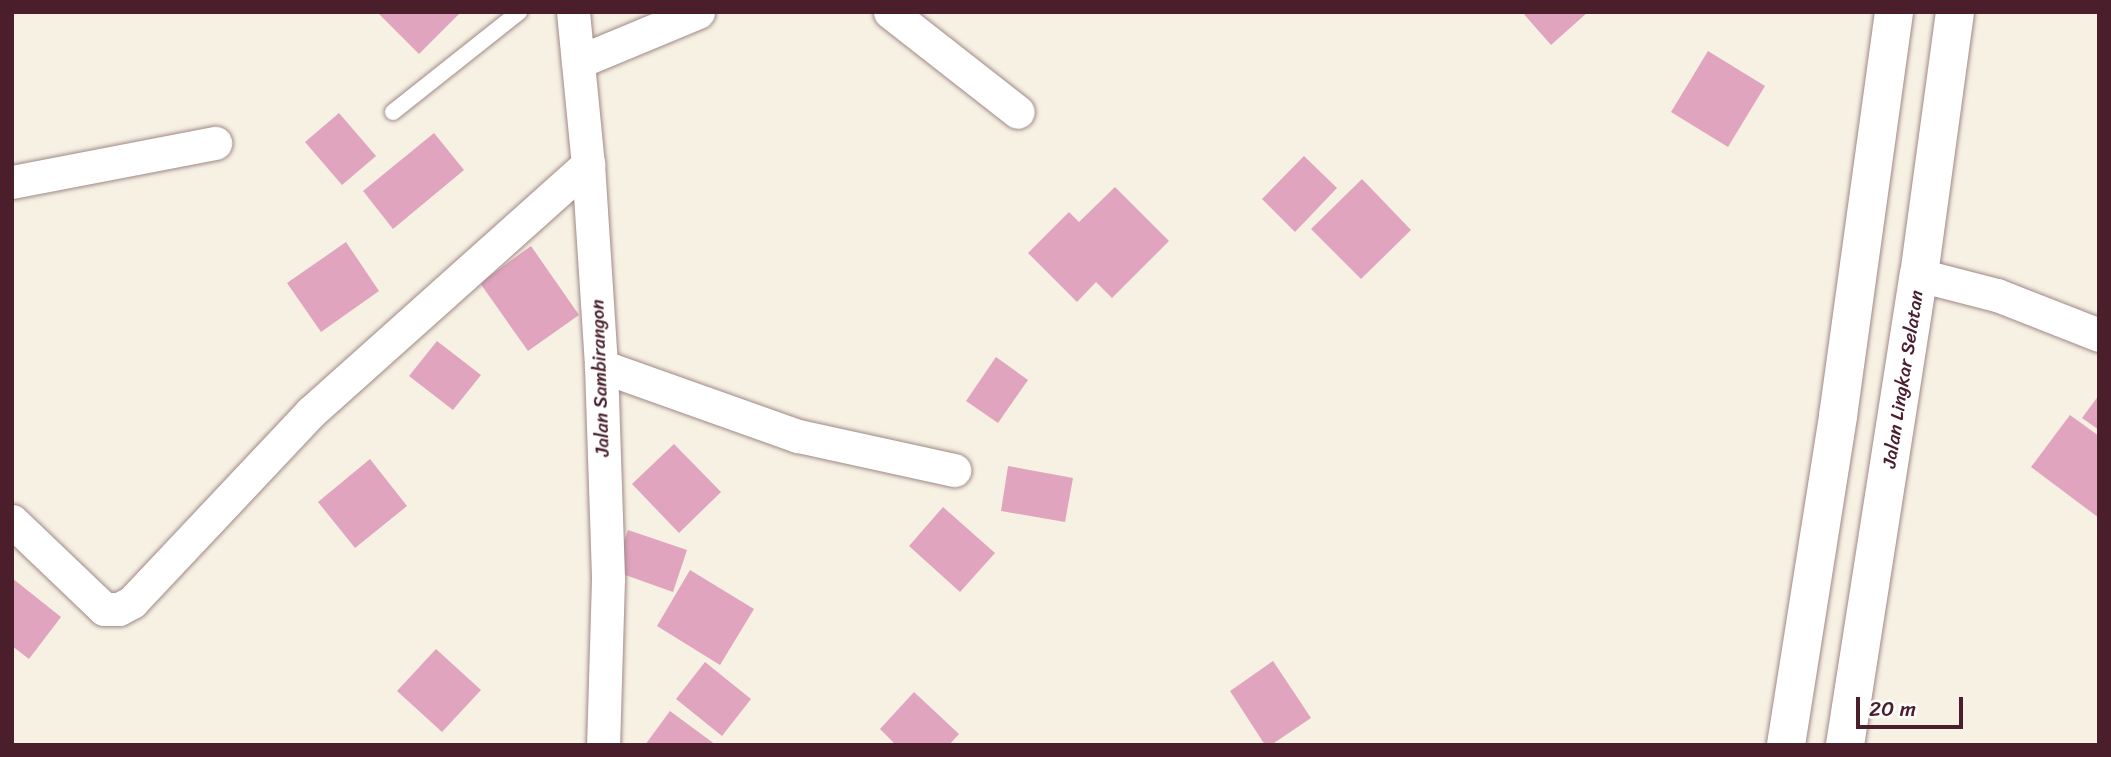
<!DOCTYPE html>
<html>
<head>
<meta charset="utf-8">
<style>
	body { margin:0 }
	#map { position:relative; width:2111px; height:757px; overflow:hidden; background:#f7f1e3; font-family:Sriracha,sans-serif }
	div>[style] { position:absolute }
	.building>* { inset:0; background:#e0a4be }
	.roads { filter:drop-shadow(0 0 2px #a08887) drop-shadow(0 0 2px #a08887) }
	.lane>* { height:16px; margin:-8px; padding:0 8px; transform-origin:8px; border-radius:8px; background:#fff }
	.street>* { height:33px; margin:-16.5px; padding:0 16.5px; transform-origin:16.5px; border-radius:16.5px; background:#fff }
	.highway>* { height:38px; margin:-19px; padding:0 19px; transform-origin:19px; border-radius:19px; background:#fff }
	span { translate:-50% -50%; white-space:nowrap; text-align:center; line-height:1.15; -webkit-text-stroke:5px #fff; paint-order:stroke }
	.street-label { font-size:19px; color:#4a1f2b }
	.frame { position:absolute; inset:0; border:14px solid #4a1f2b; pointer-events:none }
	.scale { position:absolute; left:1856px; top:697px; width:107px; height:32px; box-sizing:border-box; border:4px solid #4a1f2b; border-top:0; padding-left:9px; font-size:21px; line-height:24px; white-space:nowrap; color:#4a1f2b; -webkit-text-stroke:5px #fff; paint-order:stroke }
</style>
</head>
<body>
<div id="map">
	<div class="building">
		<div style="clip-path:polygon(377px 12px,461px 12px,419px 54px)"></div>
		<div style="clip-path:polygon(1522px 12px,1588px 12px,1551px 45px)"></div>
		<div style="clip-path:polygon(1708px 51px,1765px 86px,1728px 147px,1671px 112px)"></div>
		<div style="clip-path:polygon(339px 113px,376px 156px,342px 185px,305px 142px)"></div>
		<div style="clip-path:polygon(434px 133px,464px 170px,393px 229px,363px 191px)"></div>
		<div style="clip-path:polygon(1304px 156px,1337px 188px,1295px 232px,1262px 199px)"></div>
		<div style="clip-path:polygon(1362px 179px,1411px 230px,1361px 279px,1311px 229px)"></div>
		<div style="clip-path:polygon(1115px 187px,1169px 241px,1112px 298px,1096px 282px,1077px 302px,1028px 253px,1069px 212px,1079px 222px)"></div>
		<div style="clip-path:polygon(346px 242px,379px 291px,321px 332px,287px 283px)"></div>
		<div style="clip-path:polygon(531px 246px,579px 315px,528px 351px,480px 283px)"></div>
		<div style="clip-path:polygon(437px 341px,481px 375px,453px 410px,409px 376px)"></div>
		<div style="clip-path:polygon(996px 357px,1028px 380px,998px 423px,966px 401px)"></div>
		<div style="clip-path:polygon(2099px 395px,2099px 430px,2082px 418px)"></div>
		<div style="clip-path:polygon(2070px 415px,2099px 436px,2099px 518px,2031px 467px)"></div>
		<div style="clip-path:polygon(674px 444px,721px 492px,679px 533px,632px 484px)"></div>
		<div style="clip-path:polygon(370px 459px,407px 506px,355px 548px,318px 502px)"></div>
		<div style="clip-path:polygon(1008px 466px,1073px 478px,1065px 522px,1001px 511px)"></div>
		<div style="clip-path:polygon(943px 507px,995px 553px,960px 592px,909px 546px)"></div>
		<div style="clip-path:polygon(628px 530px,687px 550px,673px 592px,614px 571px)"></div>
		<div style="clip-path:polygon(690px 570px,754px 609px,720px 665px,657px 626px)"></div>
		<div style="clip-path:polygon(12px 578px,61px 617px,29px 659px,12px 646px)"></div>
		<div style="clip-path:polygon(436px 649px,481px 690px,442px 732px,397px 691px)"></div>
		<div style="clip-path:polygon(1273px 661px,1311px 718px,1271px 745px,1265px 745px,1230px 691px)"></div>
		<div style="clip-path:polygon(705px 662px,751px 699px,722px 736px,676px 699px)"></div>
		<div style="clip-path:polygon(914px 692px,959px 734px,949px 745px,896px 745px,880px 729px)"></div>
		<div style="clip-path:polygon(670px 711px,716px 745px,645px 745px)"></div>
	</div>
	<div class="roads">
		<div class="lane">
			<div style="left:393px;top:112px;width:161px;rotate:-38.4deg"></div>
		</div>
		<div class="street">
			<div style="left:573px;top:12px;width:153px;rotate:84.4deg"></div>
			<div style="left:588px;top:164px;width:202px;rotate:86.3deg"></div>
			<div style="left:601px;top:366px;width:213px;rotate:88.1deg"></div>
			<div style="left:608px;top:579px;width:166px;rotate:91.7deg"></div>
			<div style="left:890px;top:12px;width:162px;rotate:38deg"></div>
			<div style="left:578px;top:62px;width:130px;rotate:-22.6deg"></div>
			<div style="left:12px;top:182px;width:207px;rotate:-10.9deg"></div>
			<div style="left:1919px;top:275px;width:81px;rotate:14.4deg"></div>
			<div style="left:1997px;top:295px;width:110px;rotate:21.4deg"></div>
			<div style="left:601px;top:366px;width:209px;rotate:19.6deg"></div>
			<div style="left:798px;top:436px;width:160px;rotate:12.3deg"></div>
			<div style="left:12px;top:521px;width:127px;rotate:43.7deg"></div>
			<div style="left:104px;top:609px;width:15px"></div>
			<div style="left:119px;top:609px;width:15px;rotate:-28deg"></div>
			<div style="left:132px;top:602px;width:261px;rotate:-46.7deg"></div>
			<div style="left:311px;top:412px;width:372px;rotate:-41.8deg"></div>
		</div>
		<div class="highway">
			<div style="left:1786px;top:745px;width:333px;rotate:-81deg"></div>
			<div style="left:1838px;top:416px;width:408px;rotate:-82.1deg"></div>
			<div style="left:1845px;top:745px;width:476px;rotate:-81.1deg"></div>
			<div style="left:1919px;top:275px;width:265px;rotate:-82.2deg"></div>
		</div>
	</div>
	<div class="street-label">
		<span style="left:600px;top:378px;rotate:-92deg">Jalan Sambirangon</span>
		<span style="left:1903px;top:379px;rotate:-81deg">Jalan Lingkar Selatan</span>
	</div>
	<div class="frame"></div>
	<div class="scale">20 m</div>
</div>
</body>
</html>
